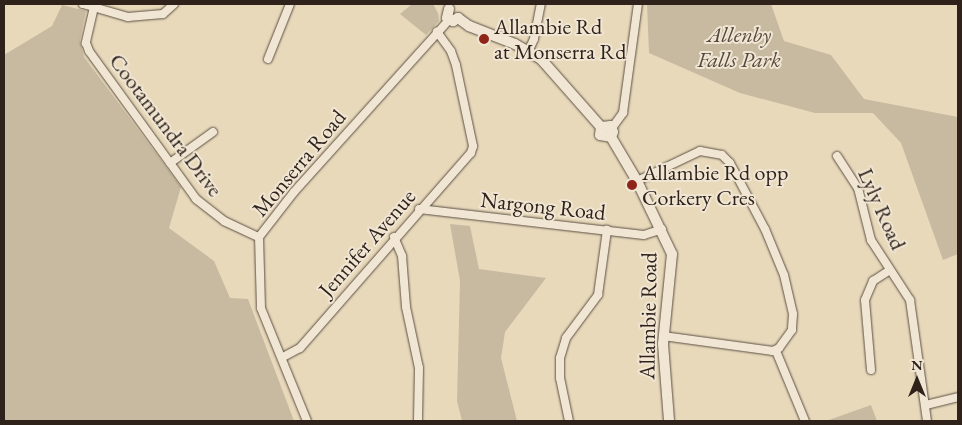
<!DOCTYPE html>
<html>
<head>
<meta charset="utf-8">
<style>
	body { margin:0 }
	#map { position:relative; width:962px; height:425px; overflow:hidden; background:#e8d9bb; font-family:"EB Garamond",serif }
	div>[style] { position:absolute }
	.green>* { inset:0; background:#c8baa0 }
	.roads { filter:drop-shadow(0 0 1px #5c5043) drop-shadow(0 0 1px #5c5043) }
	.minor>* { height:8px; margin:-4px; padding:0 4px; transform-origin:4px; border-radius:4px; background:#f0e6d3 }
	.secondary>* { height:10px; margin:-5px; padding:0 5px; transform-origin:5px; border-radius:5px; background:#f0e6d3 }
	.dots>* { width:14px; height:14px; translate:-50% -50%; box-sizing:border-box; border:2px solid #f0e6d3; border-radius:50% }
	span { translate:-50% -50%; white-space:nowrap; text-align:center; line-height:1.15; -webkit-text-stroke:4px #f0e6d3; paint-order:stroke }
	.poi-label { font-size:22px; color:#2e221b }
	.left { translate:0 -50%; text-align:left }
	.park-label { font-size:22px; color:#54483c; font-style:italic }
	.street-label { font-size:22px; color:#2e221b }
	.frame { position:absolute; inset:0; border:5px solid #2e221b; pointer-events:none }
	.north { position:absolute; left:892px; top:355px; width:50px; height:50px; -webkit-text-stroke:4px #f0e6d3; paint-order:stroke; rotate:0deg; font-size:14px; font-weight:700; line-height:20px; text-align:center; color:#2e221b }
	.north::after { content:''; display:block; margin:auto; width:18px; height:22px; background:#2e221b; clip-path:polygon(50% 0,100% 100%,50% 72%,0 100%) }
</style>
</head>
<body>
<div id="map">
	<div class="green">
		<div style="clip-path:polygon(412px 4px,433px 4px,438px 13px,439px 21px,426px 35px,400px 14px)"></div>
		<div style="clip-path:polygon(647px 4px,771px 4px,784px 41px,831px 55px,864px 99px,958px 117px,958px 254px,943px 260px,901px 143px,873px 113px,815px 113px,740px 93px,649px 53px)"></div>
		<div style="clip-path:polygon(62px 5px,86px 11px,80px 41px,84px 57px,181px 187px,169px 228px,214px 261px,230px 298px,248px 299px,294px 421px,4px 421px,4px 55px,52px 26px)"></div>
		<div style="clip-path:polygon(450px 224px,470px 226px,479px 269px,546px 278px,505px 332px,501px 358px,517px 421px,462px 421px,457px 401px,460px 281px)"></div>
		<div style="clip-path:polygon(871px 405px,877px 421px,826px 421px)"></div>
	</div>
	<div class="roads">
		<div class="minor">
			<div style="left:83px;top:4px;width:47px;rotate:16.1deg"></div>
			<div style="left:128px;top:17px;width:35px;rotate:-5deg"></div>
			<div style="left:163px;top:14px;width:15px;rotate:-42deg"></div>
			<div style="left:94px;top:7px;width:37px;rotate:103deg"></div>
			<div style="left:86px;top:43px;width:9px;rotate:69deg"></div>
			<div style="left:89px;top:51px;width:183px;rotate:54.1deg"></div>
			<div style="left:196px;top:199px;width:36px;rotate:38deg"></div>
			<div style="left:224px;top:221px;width:38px;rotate:25deg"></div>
			<div style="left:529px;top:50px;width:12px;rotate:-66deg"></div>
			<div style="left:534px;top:39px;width:36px;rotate:-79deg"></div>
			<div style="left:268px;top:59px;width:59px;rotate:-68.2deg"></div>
			<div style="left:612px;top:128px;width:19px;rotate:-54deg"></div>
			<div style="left:623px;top:113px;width:110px;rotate:-82.2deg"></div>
			<div style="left:837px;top:156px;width:38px;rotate:57deg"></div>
			<div style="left:858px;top:188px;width:54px;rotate:76deg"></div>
			<div style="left:871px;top:240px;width:72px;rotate:57deg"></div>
			<div style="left:910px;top:300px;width:122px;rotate:82deg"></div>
			<div style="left:170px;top:163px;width:53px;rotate:-35.8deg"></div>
			<div style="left:637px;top:181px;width:70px;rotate:-25.5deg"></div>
			<div style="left:700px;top:151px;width:22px;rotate:10deg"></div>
			<div style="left:722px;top:155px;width:11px;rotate:45deg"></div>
			<div style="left:730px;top:163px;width:75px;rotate:62.1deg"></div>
			<div style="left:765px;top:229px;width:50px;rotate:67.6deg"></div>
			<div style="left:784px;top:275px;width:40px;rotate:77deg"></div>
			<div style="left:793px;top:314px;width:16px;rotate:94deg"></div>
			<div style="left:792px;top:330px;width:22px;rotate:126deg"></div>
			<div style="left:779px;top:348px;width:7px;rotate:153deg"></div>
			<div style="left:773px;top:351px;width:111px;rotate:-172.2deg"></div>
			<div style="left:419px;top:209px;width:226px;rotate:6.6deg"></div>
			<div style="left:644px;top:235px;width:19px;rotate:-18deg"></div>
			<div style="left:394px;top:237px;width:21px;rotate:67deg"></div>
			<div style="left:402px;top:256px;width:51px;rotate:85.5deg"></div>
			<div style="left:406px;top:307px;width:62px;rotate:78deg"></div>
			<div style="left:419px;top:368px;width:53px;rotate:91.1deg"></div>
			<div style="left:776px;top:351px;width:76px;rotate:67.5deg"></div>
			<div style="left:283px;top:357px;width:19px;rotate:-28deg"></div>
			<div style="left:300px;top:348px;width:259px;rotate:-48.8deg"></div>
			<div style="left:471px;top:153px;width:7px;rotate:-74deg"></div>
			<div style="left:473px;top:146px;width:83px;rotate:-101.9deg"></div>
			<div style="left:456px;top:65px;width:15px;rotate:-110deg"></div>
			<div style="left:451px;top:51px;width:24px;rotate:-126deg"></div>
			<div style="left:871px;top:370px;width:70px;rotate:-94.9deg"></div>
			<div style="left:865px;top:300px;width:21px;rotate:-67deg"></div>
			<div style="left:873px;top:281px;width:20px;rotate:-33deg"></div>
			<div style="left:926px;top:405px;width:33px;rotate:-14deg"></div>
			<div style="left:307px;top:421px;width:122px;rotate:-112.2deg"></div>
			<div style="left:261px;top:308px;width:71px;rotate:-91.6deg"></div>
			<div style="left:259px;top:237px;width:57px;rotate:-52.1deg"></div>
			<div style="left:294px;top:192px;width:232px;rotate:-48deg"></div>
			<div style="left:569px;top:421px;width:44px;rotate:-101.8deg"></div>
			<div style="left:560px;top:378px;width:20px;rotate:-90deg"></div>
			<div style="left:560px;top:358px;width:21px;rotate:-73deg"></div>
			<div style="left:566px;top:338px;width:54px;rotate:-53.3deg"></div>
			<div style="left:598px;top:295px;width:66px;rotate:-82.1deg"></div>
		</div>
		<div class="secondary">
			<div style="left:449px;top:9px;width:9px;rotate:103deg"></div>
			<div style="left:447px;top:18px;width:7px;rotate:27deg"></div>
			<div style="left:453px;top:21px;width:6px;rotate:-31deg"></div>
			<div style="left:458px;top:18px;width:14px;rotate:36deg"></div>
			<div style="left:469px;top:26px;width:49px;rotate:21.4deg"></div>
			<div style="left:515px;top:44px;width:30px;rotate:30deg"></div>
			<div style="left:541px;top:59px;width:91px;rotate:48.6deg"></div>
			<div style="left:601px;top:127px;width:10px;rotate:-6deg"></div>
			<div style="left:611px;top:126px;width:6px;rotate:72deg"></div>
			<div style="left:613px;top:132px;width:5px;rotate:112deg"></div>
			<div style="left:601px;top:127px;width:8px;rotate:97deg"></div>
			<div style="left:600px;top:135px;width:11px;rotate:10deg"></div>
			<div style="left:611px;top:137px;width:51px;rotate:59.4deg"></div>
			<div style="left:637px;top:181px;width:81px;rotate:64.4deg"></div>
			<div style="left:672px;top:254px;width:90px;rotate:95.7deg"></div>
			<div style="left:663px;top:344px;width:77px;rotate:85.5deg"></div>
		</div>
	</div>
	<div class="dots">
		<div style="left:484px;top:39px;background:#8f2418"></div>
		<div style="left:632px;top:185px;background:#8f2418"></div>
	</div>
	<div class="poi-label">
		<span class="left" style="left:494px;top:39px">Allambie Rd<br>at Monserra Rd</span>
		<span class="left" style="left:642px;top:185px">Allambie Rd opp<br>Corkery Cres</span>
	</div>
	<div class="park-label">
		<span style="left:739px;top:47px">Allenby<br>Falls Park</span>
	</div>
	<div class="street-label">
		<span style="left:166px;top:125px;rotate:53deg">Cootamundra Drive</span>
		<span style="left:299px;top:163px;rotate:-50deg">Monserra Road</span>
		<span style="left:543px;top:206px;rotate:6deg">Nargong Road</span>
		<span style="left:882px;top:209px;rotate:66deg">Lyly Road</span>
		<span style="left:367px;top:243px;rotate:-49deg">Jennifer Avenue</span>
		<span style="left:648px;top:316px;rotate:-89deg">Allambie Road</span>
	</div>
	<div class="frame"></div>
	<div class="north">N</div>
</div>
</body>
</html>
